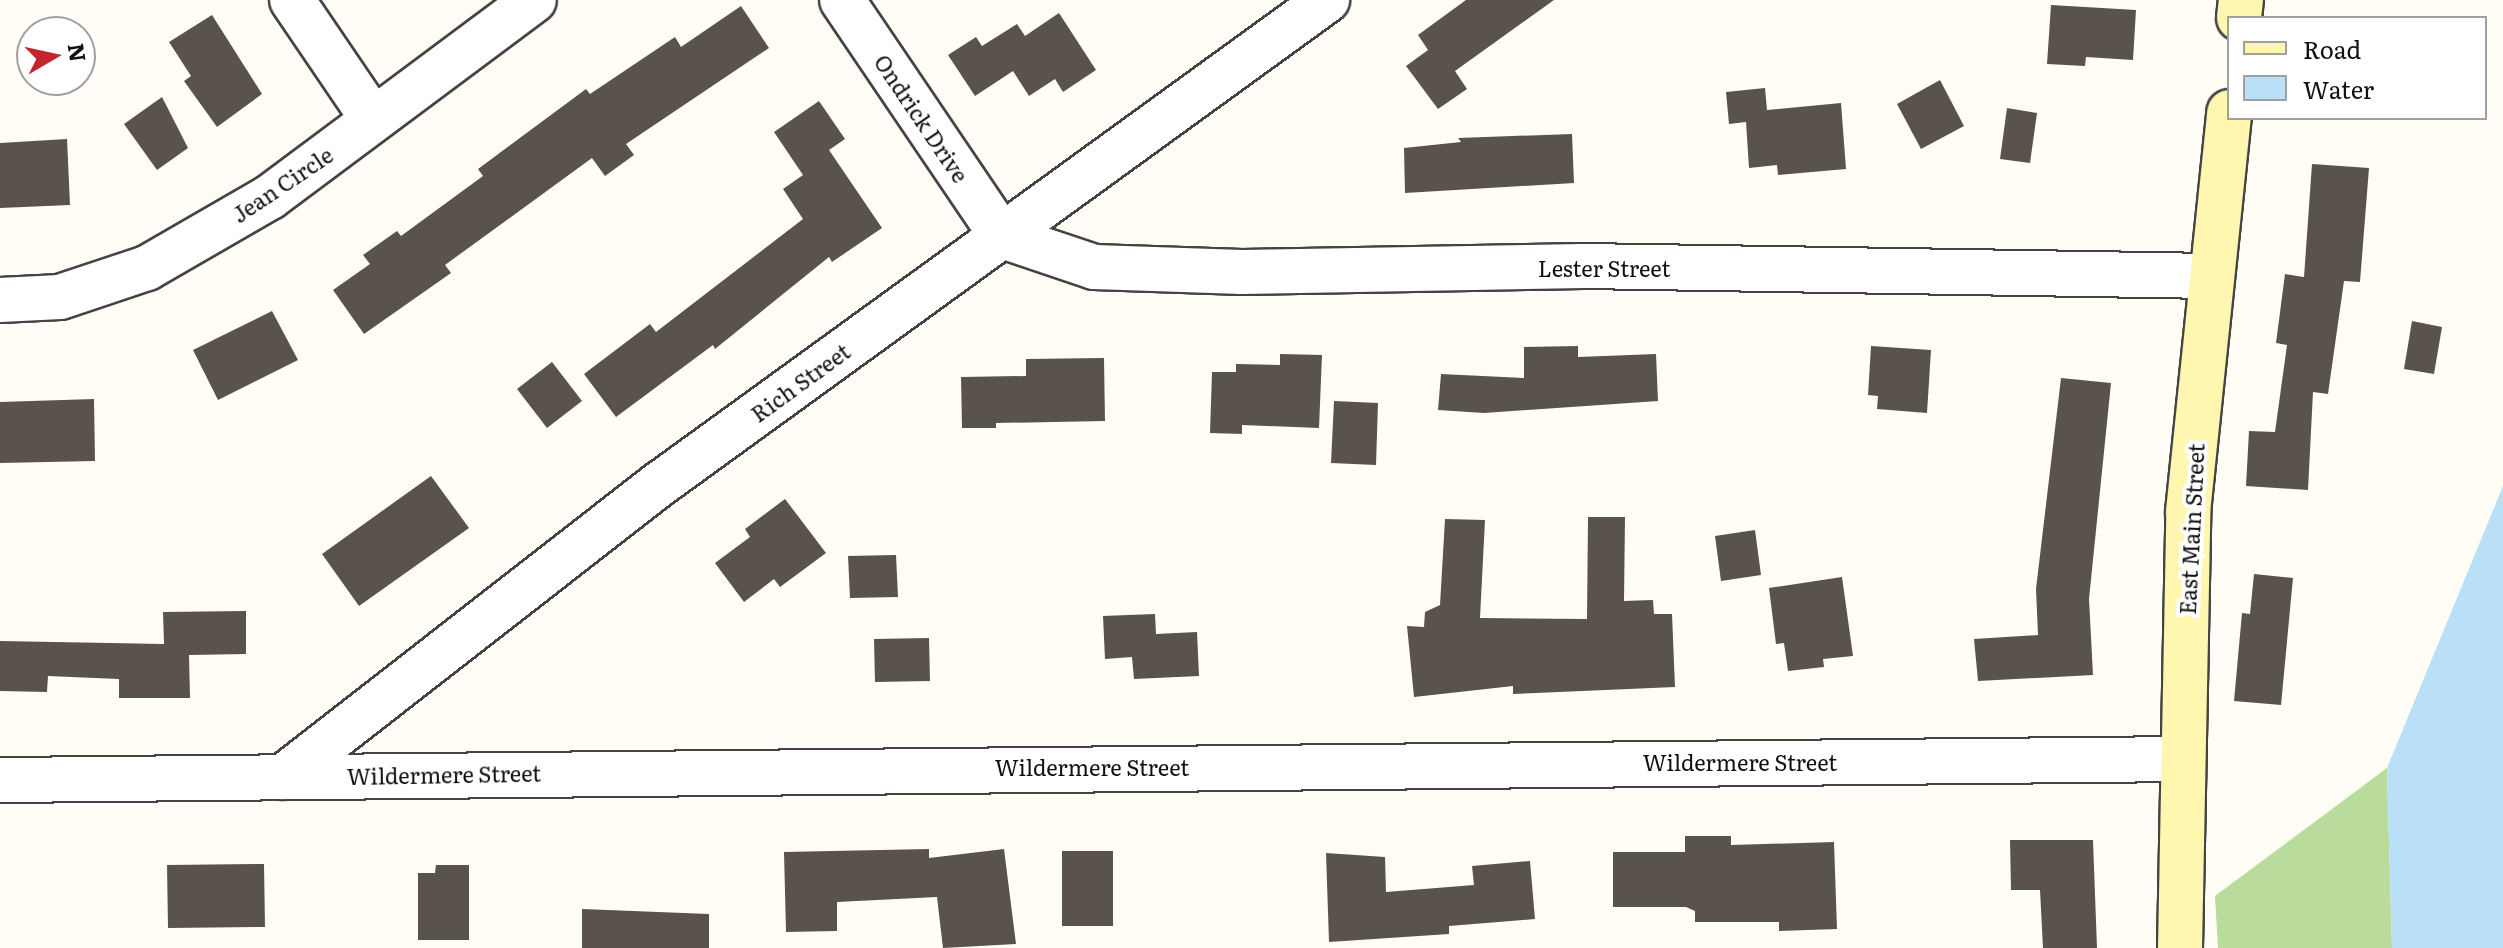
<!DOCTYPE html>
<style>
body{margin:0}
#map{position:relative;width:2503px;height:948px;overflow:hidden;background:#fffdf5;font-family:Literata,serif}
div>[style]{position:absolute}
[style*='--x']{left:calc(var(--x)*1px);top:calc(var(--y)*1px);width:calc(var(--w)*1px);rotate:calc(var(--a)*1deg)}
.forest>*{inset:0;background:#b9dc9c}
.water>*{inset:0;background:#b9e0f7}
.building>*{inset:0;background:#5a524d}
.roads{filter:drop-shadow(2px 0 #444) drop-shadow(-2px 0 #444) drop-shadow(0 2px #444) drop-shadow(0 -2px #444)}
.minor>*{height:44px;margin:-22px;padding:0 22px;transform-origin:22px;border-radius:22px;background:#fff}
.secondary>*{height:44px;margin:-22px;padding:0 22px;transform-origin:22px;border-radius:22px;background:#fff6b0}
span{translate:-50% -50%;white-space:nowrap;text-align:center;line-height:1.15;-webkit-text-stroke:8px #fff;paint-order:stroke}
.street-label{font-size:22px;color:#111}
.legend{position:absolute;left:2227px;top:16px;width:260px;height:104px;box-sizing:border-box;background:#fff;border:2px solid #a0a0a0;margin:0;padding:10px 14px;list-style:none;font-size:24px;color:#111}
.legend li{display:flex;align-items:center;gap:16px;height:40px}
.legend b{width:40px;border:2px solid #a0a0a0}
.north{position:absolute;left:16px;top:16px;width:80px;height:80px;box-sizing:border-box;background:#fff;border:2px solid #a0a0a0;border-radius:50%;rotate:81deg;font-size:22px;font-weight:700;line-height:32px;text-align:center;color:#111}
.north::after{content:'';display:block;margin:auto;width:28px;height:36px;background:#c4262e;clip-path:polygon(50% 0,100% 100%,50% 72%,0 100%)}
</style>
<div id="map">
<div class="forest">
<i style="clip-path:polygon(2387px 768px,2392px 948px,2218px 948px,2215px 896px)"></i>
</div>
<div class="water">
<i style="clip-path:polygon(2503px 486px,2503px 948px,2392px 948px,2387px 768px)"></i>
</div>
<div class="building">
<i style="clip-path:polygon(1466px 0,1554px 0,1455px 71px,1467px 89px,1438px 109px,1406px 66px,1428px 50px,1418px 35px)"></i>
<i style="clip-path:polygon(2051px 5px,2136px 10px,2133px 60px,2086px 57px,2085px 66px,2047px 64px)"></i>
<i style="clip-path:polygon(741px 6px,769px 48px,626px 144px,634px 155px,605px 176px,592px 158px,445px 265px,451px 273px,364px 334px,333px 290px,370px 264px,363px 255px,397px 231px,401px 236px,483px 176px,478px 169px,586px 89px,590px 94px,675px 37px,681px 47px)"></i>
<i style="clip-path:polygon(1059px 13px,1096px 70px,1063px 92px,1055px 79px,1029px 96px,1013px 71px,975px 96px,948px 55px,976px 37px,982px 46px,1017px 24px,1025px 36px)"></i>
<i style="clip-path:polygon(212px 15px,262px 94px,217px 127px,184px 81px,191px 76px,169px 42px)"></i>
<i style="clip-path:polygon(1940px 80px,1964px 126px,1921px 149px,1897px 104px)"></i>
<i style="clip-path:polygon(1765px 88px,1767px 110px,1841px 103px,1846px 169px,1778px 175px,1777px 165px,1749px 168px,1746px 122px,1729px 124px,1726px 92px)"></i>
<i style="clip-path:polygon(162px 97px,188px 148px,157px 170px,124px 124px)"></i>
<i style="clip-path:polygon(819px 101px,845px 139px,829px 150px,882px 228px,832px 262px,829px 257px,715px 349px,713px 345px,616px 417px,584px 374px,650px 324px,656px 332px,803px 219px,783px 189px,803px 175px,774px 132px)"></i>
<i style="clip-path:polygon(2007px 108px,2037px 113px,2030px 163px,2000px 159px)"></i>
<i style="clip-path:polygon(1572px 134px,1574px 183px,1405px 193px,1404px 148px,1461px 142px,1458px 138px)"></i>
<i style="clip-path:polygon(67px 139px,70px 205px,0 208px,0 143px)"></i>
<i style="clip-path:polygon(2312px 164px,2369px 168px,2360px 282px,2344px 281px,2328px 394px,2313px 392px,2308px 490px,2246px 486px,2249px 431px,2275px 432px,2287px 345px,2276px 343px,2285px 274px,2304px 277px)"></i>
<i style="clip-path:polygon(272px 311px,298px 360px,218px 400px,193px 350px)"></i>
<i style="clip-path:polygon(2412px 321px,2442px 327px,2434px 374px,2404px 369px)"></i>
<i style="clip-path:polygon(1578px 346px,1578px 357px,1656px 354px,1658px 401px,1484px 413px,1438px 410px,1441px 374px,1524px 378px,1524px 347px)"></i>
<i style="clip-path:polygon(1871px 346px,1931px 350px,1927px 413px,1877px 409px,1878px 396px,1868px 395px)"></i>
<i style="clip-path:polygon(1280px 354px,1322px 355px,1319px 428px,1242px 425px,1242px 434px,1210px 433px,1212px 372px,1236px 372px,1236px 364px,1280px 365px)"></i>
<i style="clip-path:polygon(1104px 358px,1105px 421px,996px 423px,996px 428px,962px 428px,961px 377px,1026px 376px,1026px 359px)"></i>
<i style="clip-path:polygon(552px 362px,582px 401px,547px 428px,517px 389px)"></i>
<i style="clip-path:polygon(2061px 378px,2111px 383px,2089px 599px,2093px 675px,1978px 681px,1974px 639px,2038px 635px,2036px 589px)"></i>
<i style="clip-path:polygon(94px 399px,95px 461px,0 463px,0 402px)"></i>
<i style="clip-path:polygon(1334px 401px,1378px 403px,1376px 465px,1331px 463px)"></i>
<i style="clip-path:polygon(431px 476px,469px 528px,359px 606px,322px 554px)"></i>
<i style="clip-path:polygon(785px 499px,826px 553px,780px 587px,774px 579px,744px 602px,715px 563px,750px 537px,745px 529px)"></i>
<i style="clip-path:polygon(1588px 517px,1625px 517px,1624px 601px,1653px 600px,1654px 614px,1672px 614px,1675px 687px,1513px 694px,1513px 686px,1414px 697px,1407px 626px,1424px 627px,1425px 612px,1440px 605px,1445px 519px,1485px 520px,1480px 618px,1587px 619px)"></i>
<i style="clip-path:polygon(1755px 530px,1761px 575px,1721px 581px,1715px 536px)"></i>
<i style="clip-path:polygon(896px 555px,898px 597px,850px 598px,848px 556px)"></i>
<i style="clip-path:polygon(2254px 574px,2293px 578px,2281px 705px,2234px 701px,2242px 613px,2250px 614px)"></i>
<i style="clip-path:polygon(1842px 577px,1853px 656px,1823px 659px,1824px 667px,1788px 671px,1784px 643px,1776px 644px,1769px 588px)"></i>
<i style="clip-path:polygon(246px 611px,246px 654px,189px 655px,190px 698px,119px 698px,119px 679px,48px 676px,47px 692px,0 691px,0 641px,164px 644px,163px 612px)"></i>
<i style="clip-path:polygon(1155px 614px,1156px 634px,1197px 632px,1199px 676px,1134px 679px,1132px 657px,1105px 659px,1103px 616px)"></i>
<i style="clip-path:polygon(929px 638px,930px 681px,875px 682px,874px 639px)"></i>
<i style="clip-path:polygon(1685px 836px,1731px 836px,1731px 845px,1834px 842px,1837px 929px,1779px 931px,1779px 922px,1695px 922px,1695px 911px,1686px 907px,1613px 907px,1613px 852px,1685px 852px)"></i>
<i style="clip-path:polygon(2010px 840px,2093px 840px,2097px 948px,2043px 948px,2040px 890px,2011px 890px)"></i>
<i style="clip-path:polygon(929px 849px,929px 858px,1004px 849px,1016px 944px,943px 948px,937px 897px,837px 902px,837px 931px,786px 932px,784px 852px)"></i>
<i style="clip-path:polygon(1062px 851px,1113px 851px,1113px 926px,1062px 926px)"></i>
<i style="clip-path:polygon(1326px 853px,1385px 857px,1386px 892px,1474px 885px,1472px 866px,1530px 861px,1535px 919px,1449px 926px,1449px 934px,1329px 942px)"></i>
<i style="clip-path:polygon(264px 864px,265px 927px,168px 928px,167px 865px)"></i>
<i style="clip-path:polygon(436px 865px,469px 865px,469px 940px,418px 940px,418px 873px,435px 873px)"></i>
<i style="clip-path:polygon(582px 909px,709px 914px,709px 948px,582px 948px)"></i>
</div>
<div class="roads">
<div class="minor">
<i style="--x:292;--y:0;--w:144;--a:55.8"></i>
<i style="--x:842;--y:0;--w:285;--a:55.9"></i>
<i style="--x:1002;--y:236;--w:97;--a:18.6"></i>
<i style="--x:1094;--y:267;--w:148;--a:1.9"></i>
<i style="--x:1242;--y:272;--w:341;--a:-1"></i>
<i style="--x:1583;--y:266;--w:629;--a:0.91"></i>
<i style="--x:0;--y:300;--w:60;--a:-2.9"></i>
<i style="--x:60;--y:297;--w:92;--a:-18.4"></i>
<i style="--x:147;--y:268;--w:142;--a:-30"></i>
<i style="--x:270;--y:197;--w:329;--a:-36.7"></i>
<i style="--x:283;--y:777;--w:479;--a:-37.9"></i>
<i style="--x:661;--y:483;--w:823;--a:-35.95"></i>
<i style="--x:0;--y:780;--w:2183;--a:-0.55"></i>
</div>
<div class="secondary">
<i style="--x:2239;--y:18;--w:18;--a:-84"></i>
<i style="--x:2180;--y:948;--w:436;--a:-88.9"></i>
<i style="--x:2188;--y:512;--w:402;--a:-84.1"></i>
</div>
</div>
<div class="street-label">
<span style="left:922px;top:118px;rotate:56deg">Ondrick Drive</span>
<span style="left:282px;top:184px;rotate:-34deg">Jean Circle</span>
<span style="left:1604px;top:268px">Lester Street</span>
<span style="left:800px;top:382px;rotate:-36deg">Rich Street</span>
<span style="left:2191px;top:529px;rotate:-87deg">East Main Street</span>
<span style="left:1740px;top:762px">Wildermere Street</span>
<span style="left:1092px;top:767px">Wildermere Street</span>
<span style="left:444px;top:774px;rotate:-1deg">Wildermere Street</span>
</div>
<ul class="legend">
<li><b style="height:10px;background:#fff6b0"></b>Road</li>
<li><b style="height:22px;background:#b9e0f7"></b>Water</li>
</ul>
<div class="north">N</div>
</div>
